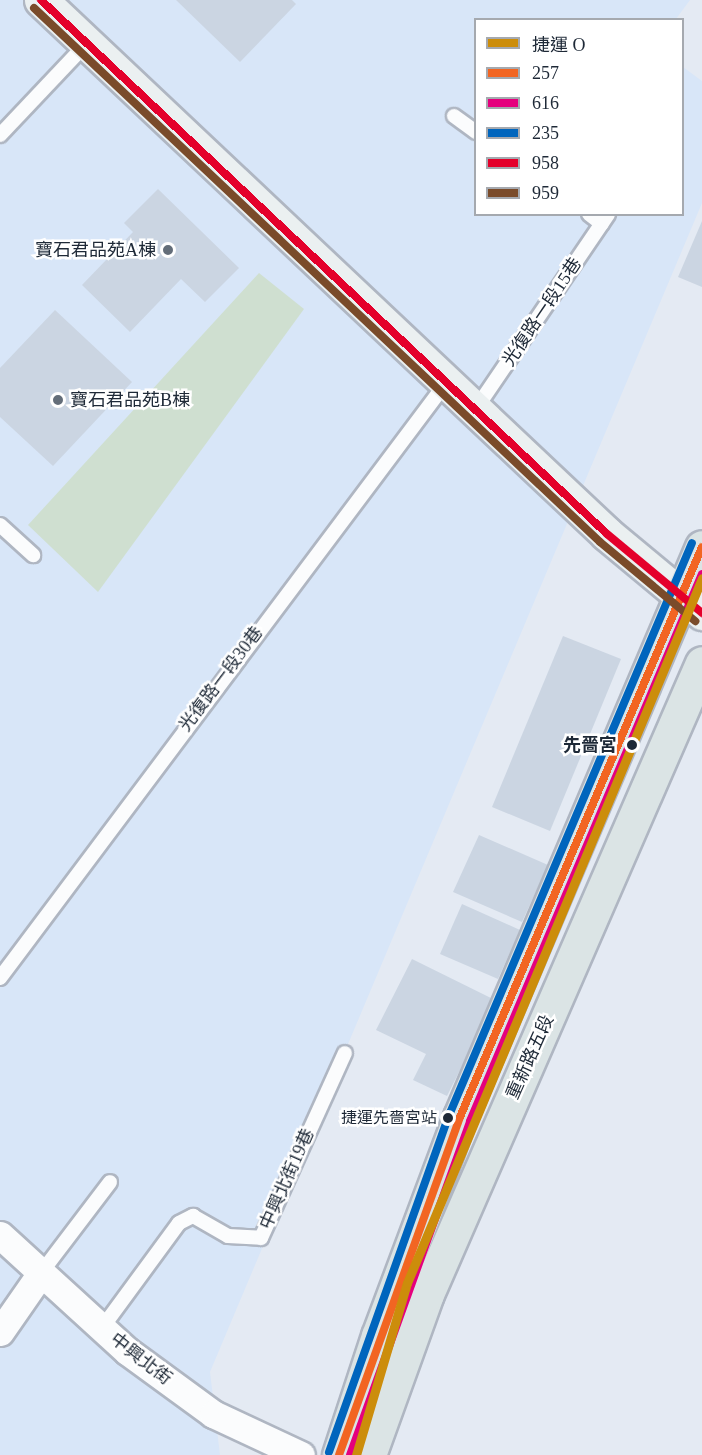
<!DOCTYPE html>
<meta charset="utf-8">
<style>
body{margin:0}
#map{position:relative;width:702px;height:1455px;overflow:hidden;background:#e4eaf3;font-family:"Times New Roman","Noto Sans TC",serif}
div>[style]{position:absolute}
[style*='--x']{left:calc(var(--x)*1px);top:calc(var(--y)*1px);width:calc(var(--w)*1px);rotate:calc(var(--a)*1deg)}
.built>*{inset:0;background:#d8e6f8}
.green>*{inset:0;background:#cfdfd0}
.building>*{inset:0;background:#cbd5e2}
.roads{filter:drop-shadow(2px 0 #afb6c2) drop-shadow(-2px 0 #afb6c2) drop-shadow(0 2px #afb6c2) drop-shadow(0 -2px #afb6c2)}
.lane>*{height:14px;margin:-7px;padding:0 7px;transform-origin:7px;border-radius:7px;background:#fbfcfd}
.street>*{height:27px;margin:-13.5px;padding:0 13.5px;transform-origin:13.5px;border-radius:13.5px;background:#fbfcfd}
.secondary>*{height:33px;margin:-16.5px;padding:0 16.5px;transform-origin:16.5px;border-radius:16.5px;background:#ebf0f1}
.primary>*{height:33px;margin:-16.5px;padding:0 16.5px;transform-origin:16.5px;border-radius:16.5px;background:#dbe4e5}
.bus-1>*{height:8px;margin:-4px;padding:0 4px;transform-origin:4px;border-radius:4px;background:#f26522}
.bus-2>*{height:8px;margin:-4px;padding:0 4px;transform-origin:4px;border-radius:4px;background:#e5007d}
.bus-3>*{height:8px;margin:-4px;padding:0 4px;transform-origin:4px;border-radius:4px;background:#0065bd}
.bus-4>*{height:8px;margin:-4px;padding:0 4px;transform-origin:4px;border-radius:4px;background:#e4002b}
.bus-5>*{height:8px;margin:-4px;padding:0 4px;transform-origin:4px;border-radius:4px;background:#7a4b2a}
.metro-1>*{height:9px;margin:-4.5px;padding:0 4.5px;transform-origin:4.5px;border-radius:4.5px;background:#cc8d0b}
.dots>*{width:16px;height:16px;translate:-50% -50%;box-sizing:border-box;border:3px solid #fff;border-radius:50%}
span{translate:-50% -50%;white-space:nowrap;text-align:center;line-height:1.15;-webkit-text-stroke:5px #fff;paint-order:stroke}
.bus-label{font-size:16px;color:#1e2937}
.right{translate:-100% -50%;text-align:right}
.poi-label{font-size:18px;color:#1e2937}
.left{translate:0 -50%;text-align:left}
.street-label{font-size:18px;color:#1e2937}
.stop-label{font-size:18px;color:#1e2937;font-weight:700}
.legend{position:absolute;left:474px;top:18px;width:210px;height:198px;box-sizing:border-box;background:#fff;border:2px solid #a5a9af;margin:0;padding:8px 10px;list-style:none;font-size:18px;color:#1e2937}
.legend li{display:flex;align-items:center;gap:12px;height:30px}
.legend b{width:30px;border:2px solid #a5a9af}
</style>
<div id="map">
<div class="built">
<i style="clip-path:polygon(0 0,690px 0,676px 19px,476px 20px,476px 214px,682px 214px,683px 67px,702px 81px,702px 203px,210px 1372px,220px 1455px,0 1455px)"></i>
</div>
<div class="green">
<i style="clip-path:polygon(259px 273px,304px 309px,98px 592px,28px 525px)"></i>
</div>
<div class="building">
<i style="clip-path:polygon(176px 0,292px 0,296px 4px,240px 62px)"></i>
<i style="clip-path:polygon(158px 189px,239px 268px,205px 302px,181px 279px,130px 332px,82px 285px,133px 232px,124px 223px)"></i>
<i style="clip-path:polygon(702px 221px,702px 287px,678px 277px)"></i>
<i style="clip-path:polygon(55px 310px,132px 382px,53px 466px,0 417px,0 368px)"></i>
<i style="clip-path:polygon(563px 636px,621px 659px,550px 831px,492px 807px)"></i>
<i style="clip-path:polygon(479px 835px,548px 865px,522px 922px,453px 892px)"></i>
<i style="clip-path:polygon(462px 904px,520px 930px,498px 979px,440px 954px)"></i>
<i style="clip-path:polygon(412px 959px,495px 1000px,447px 1096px,413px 1080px,426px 1054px,376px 1030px)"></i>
</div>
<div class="roads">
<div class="lane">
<i style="--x:454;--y:116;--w:27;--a:36"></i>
<i style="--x:0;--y:135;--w:125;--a:-46.6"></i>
<i style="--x:589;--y:214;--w:16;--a:38"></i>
<i style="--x:475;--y:410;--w:237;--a:-55.8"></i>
<i style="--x:0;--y:525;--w:45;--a:42.3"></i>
<i style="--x:0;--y:978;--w:744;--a:-53.15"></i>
<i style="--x:41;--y:1273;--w:114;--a:-52.8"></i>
<i style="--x:102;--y:1328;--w:130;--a:-53.7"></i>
<i style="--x:179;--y:1223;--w:16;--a:-27"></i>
<i style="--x:193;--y:1216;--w:40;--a:29.7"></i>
<i style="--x:228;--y:1236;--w:33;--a:3"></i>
<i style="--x:261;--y:1238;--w:203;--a:-65.6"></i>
</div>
<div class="street">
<i style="--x:0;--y:1235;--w:172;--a:42.4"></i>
<i style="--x:127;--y:1351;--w:107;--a:36.2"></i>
<i style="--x:213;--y:1414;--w:97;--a:25"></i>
<i style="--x:0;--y:1332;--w:72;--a:-55.2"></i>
</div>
<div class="secondary">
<i style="--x:41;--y:0;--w:778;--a:43.33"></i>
<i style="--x:607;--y:534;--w:124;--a:39.7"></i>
</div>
<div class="primary">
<i style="--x:339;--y:1455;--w:125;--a:-71.9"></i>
<i style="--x:378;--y:1336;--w:234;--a:-69.5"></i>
<i style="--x:460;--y:1117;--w:619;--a:-67"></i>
<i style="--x:369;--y:1455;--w:171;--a:-70.2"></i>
<i style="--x:427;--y:1294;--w:688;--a:-66.45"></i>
</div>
</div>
<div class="bus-1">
<i style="--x:339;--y:1455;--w:359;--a:-70.3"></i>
<i style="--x:460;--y:1117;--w:619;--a:-67"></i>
</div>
<div class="bus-2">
<i style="--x:350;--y:1455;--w:355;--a:-70.2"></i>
<i style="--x:470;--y:1121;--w:594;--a:-67.02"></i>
</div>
<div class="bus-3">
<i style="--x:329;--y:1452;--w:360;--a:-70.4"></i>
<i style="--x:450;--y:1113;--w:619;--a:-67"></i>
</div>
<div class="bus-4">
<i style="--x:41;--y:0;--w:778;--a:43.33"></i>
<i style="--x:607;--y:534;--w:124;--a:39.7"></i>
</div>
<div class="bus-5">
<i style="--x:34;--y:8;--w:778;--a:43.33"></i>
<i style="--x:600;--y:542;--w:124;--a:39.7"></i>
</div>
<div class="metro-1">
<i style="--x:356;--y:1455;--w:179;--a:-73.5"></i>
<i style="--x:407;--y:1283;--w:764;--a:-67.29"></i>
</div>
<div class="dots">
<i style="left:168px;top:250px;background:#636d79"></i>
<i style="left:58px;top:400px;background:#636d79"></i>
<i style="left:632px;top:745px;background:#1e2937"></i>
<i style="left:448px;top:1118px;background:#1e2937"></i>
</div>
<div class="bus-label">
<span class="right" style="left:437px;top:1118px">捷運先嗇宮站</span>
</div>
<div class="poi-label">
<span class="right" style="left:156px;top:250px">寶石君品苑A棟</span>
<span class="left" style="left:70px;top:400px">寶石君品苑B棟</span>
</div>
<div class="street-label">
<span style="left:542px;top:312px;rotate:-56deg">光復路一段15巷</span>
<span style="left:221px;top:679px;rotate:-53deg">光復路一段30巷</span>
<span style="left:530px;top:1057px;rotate:-66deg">重新路五段</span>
<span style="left:287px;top:1179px;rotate:-66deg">中興北街19巷</span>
<span style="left:141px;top:1359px;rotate:38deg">中興北街</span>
</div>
<div class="stop-label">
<span class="right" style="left:617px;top:745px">先嗇宮</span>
</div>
<ul class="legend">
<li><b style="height:8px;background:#cc8d0b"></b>捷運 O</li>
<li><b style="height:8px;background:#f26522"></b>257</li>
<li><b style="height:8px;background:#e5007d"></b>616</li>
<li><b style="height:8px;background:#0065bd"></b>235</li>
<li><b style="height:8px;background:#e4002b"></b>958</li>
<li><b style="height:8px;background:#7a4b2a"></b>959</li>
</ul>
</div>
